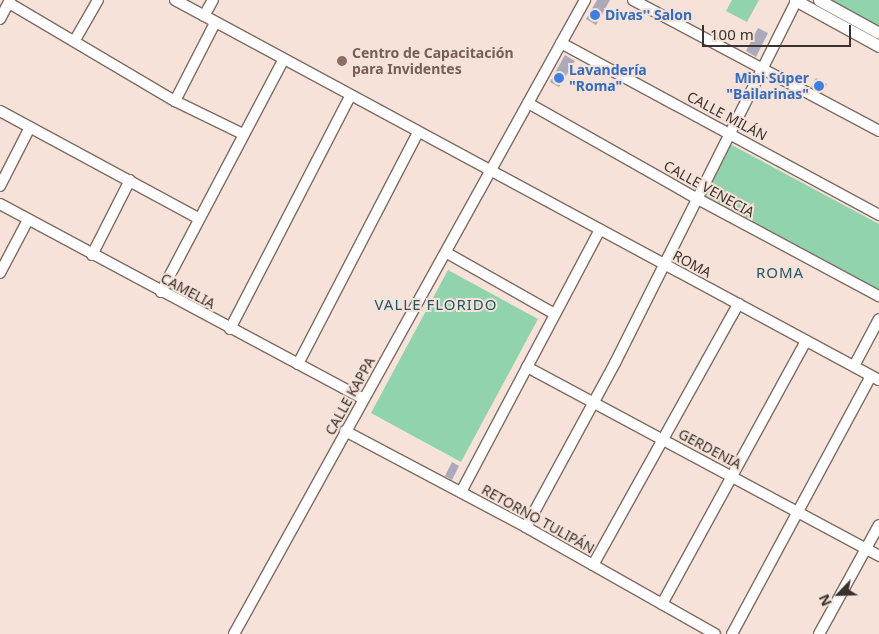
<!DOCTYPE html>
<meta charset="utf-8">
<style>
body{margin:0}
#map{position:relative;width:879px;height:634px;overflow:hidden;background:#f6e2d9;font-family:"Noto Sans",sans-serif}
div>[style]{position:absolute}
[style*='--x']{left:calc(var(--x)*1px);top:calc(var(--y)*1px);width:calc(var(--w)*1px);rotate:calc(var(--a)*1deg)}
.green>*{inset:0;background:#90d3ad}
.building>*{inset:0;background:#aab}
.roads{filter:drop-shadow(1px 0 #7d6c64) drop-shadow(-1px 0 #7d6c64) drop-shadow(0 1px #7d6c64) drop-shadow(0 -1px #7d6c64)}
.minor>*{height:10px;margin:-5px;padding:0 5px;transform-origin:5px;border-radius:5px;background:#fff}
.tertiary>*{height:11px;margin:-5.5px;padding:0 5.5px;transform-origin:5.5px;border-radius:5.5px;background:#fff}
.dots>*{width:14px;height:14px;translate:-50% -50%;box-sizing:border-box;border:2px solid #f6e2d9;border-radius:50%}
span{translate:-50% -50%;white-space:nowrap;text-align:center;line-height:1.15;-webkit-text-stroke:4px #f6e2d9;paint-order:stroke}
.shop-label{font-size:14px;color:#366cbe;font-weight:700}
.left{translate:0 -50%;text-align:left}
.right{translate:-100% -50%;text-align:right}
.education-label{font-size:14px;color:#785e54;font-weight:700}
.street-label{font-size:14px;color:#3a322f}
.neighbourhood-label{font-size:15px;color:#235766;letter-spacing:1px}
.north{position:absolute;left:814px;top:569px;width:50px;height:50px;-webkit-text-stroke:4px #f6e2d9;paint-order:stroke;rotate:246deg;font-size:14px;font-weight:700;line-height:20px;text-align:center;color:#3a322f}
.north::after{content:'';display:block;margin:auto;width:18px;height:22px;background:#3a322f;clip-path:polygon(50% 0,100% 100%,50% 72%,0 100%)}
.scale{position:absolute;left:702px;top:25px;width:149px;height:22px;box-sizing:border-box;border:2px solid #3a322f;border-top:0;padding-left:6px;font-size:15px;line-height:18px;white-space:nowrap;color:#3a322f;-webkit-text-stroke:4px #f6e2d9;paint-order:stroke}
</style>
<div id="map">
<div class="green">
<i style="clip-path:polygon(732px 0,759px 0,747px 22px,726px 11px)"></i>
<i style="clip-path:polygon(828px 0,879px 0,879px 28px)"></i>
<i style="clip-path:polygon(728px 143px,879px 224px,879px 294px,700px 197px)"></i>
<i style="clip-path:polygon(448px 270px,538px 319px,461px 462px,371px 413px)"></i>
</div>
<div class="building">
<i style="clip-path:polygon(597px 0,610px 0,596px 25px,586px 19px)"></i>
<i style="clip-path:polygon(758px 28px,768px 33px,756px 57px,746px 51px)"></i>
<i style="clip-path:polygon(565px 55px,575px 61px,559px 87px,550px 82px)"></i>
<i style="clip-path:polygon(816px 78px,827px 84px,822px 93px,811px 87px)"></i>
<i style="clip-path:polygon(452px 462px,459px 466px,452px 480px,445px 476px)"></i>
</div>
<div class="roads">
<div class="minor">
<i style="--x:175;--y:0;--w:800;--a:28.36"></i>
<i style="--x:633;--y:0;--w:279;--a:28"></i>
<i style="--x:9;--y:3;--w:193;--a:30.6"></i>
<i style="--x:175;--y:101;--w:76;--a:25.9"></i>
<i style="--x:204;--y:16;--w:18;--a:-61"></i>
<i style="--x:0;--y:19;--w:21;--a:-62"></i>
<i style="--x:75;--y:40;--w:46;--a:-60.1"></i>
<i style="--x:561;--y:43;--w:362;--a:28.4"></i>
<i style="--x:175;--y:101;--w:88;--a:-62.9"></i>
<i style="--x:528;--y:103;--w:193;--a:29.5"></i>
<i style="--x:696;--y:198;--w:208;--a:28.2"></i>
<i style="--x:0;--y:111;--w:225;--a:28.4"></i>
<i style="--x:0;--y:186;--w:66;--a:-63"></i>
<i style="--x:0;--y:204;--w:412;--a:28.2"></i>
<i style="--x:447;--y:253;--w:124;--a:29.5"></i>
<i style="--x:92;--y:255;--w:84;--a:-63.1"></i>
<i style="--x:0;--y:273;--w:60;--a:-62.2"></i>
<i style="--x:161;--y:292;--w:261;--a:-62.2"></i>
<i style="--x:230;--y:329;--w:261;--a:-62.7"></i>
<i style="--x:298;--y:364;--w:259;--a:-62.6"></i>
<i style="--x:854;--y:366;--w:53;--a:-62"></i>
<i style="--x:527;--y:367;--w:400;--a:28.2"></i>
<i style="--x:345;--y:431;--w:205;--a:27.9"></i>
<i style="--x:526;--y:527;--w:217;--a:29.5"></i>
<i style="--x:461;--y:492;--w:297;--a:-62.1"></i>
<i style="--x:526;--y:527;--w:187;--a:-61.5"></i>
<i style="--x:615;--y:363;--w:406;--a:-63.4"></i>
<i style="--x:593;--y:565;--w:299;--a:-60.9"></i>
<i style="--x:662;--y:604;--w:300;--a:-61.3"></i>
<i style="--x:234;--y:634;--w:725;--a:-61.03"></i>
<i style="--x:732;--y:634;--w:293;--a:-61.7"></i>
<i style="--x:819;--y:634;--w:124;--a:-61.2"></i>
</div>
<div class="tertiary">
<i style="--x:795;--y:0;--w:96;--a:28.7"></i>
<i style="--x:819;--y:0;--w:68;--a:28.8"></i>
</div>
</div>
<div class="dots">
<i style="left:595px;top:15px;background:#3f7fe0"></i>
<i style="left:342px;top:61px;background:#8d6e63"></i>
<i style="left:559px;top:78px;background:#3f7fe0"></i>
<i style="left:819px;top:86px;background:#3f7fe0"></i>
</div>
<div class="shop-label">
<span class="left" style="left:605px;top:15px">Divas'' Salon</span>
<span class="left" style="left:569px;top:78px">Lavandería<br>"Roma"</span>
<span class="right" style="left:809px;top:86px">Mini Súper<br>"Bailarinas"</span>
</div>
<div class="education-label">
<span class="left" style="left:352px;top:61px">Centro de Capacitación<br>para Invidentes</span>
</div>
<div class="street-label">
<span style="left:727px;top:116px;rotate:28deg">CALLE MILÁN</span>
<span style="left:709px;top:189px;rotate:29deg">CALLE VENECIA</span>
<span style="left:692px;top:264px;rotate:28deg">ROMA</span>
<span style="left:188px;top:291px;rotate:28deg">CAMELIA</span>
<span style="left:350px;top:396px;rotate:-61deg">CALLE KAPPA</span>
<span style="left:710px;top:449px;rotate:28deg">GERDENIA</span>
<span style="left:538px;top:519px;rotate:29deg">RETORNO TULIPÁN</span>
</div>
<div class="neighbourhood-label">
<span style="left:780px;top:273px">ROMA</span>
<span style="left:436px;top:305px">VALLE FLORIDO</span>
</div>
<div class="north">N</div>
<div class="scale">100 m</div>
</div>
